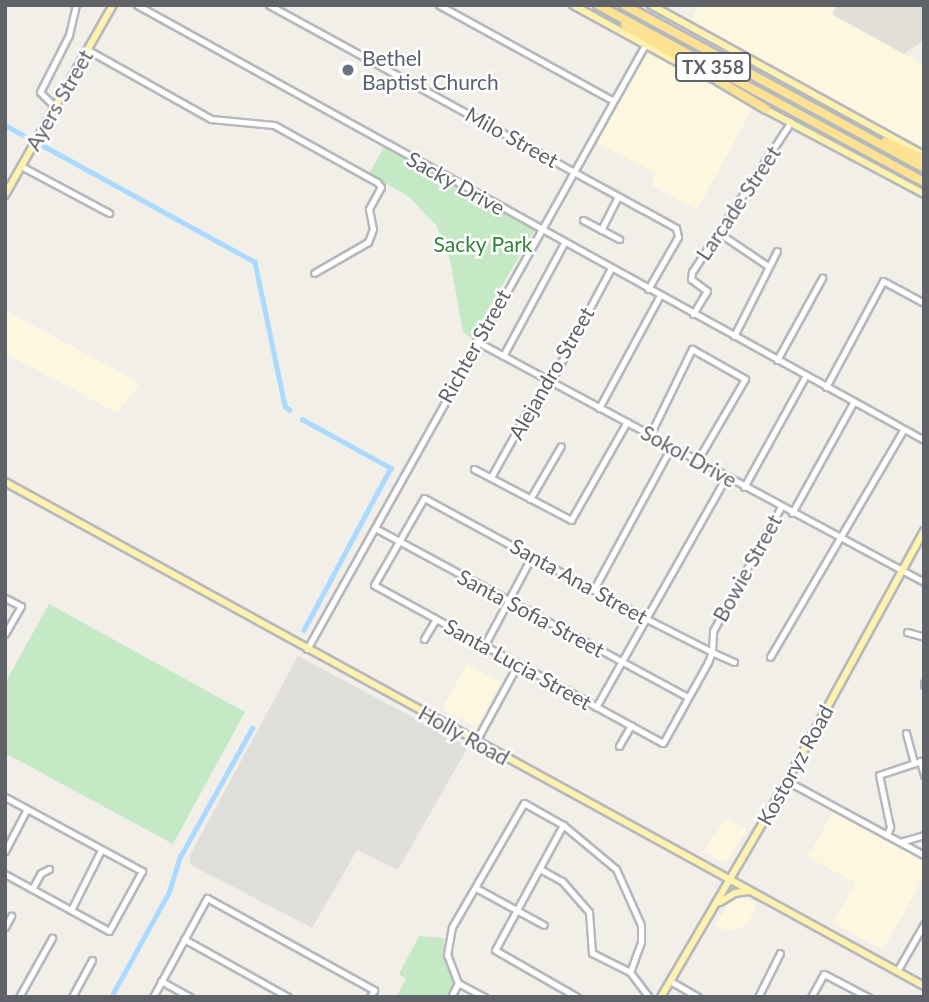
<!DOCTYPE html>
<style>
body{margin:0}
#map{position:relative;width:929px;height:1002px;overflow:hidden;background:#f1efe8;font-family:Lato,sans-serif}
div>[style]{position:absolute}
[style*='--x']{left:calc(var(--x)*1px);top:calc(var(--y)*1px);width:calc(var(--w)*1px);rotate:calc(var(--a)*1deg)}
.commercial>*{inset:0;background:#fef7e0}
.industrial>*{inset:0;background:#e0deda}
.education>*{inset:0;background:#e1ded6}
.green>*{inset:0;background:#c5e8c5}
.canal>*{height:4.5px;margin:-2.25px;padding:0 2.25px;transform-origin:2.25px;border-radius:2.25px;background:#aadaff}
.roads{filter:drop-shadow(2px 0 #b5b8bc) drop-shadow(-2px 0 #b5b8bc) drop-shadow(0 2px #b5b8bc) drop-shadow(0 -2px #b5b8bc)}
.minor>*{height:5px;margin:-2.5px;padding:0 2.5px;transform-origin:2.5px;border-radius:2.5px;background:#fff}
.major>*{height:6px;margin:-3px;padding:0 3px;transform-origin:3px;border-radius:3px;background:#fff2af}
.highway>*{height:8px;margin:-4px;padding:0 4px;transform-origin:4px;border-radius:4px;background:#fde293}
.dots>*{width:19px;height:19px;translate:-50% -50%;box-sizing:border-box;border:4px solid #fff;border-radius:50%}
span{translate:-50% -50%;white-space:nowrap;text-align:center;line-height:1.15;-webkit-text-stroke:5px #fff;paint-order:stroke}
.shield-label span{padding:2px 5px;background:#fff;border:2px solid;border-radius:5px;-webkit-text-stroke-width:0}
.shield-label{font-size:19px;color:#5f6368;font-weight:700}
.worship-label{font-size:21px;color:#5b616d}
.left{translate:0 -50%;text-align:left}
.street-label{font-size:21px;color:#5f6368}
.park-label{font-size:21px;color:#348238}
.frame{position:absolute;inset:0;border:7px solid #5f6368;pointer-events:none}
</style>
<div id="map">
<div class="commercial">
<i style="clip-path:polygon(698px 5px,837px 5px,832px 15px,924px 65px,924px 148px,691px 21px)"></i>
<i style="clip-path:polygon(645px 50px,753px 107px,697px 210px,651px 185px,656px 173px,594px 141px)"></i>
<i style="clip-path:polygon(5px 310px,133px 379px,139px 385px,117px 413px,5px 353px)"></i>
<i style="clip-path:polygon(467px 664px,501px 682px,477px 727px,442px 709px)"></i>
<i style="clip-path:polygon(834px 810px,924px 859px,924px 876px,883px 950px,833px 923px,856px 883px,808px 857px)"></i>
<i style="clip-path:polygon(726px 819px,747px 828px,729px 859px,723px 862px,703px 852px)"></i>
<i style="clip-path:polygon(733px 897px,756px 902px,755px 909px,747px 925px,730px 931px,715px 926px)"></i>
</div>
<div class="industrial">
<i style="clip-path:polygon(298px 656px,468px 747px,398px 870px,357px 850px,312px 928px,191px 865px,190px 855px)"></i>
</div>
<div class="education">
<i style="clip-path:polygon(837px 5px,924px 5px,924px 40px,904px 54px,832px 14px)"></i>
</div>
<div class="green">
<i style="clip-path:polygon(384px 147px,535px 230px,471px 338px,463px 332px,450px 260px,436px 225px,408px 196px,369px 174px)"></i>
<i style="clip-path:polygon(49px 604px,245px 712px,173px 844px,5px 753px,5px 683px)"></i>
<i style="clip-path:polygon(419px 936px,444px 938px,444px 958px,454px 982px,446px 997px,396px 997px,406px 979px,399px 974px)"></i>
</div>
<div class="canal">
<i style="--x:5;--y:125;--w:23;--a:29"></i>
<i style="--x:44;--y:146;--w:241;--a:28.8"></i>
<i style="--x:255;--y:262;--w:147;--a:78.2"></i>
<i style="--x:285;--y:406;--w:6;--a:39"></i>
<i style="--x:302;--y:419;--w:102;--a:28.8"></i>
<i style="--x:391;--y:468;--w:184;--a:118.2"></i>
<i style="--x:111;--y:997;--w:120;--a:-61.1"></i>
<i style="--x:169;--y:892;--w:37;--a:-73"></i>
<i style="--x:180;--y:857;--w:148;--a:-60.8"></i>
</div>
<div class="roads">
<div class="minor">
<i style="--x:137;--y:5;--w:899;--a:28.93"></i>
<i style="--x:269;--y:5;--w:464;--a:28.7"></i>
<i style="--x:676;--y:228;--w:9;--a:77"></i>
<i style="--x:678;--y:237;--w:60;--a:120"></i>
<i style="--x:439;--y:5;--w:197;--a:28.8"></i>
<i style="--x:88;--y:50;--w:141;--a:29.3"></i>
<i style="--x:211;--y:119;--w:63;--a:5.4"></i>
<i style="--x:274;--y:125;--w:118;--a:29"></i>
<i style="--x:377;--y:182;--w:6;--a:51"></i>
<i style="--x:381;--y:187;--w:25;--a:119"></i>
<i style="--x:369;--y:209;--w:20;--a:79"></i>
<i style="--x:373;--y:229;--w:14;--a:111"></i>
<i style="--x:368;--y:242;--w:62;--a:150.1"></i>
<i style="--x:55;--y:107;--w:21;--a:-135"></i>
<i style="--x:40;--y:92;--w:64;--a:-63"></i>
<i style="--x:69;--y:35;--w:31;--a:-77"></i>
<i style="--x:21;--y:166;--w:100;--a:28.1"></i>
<i style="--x:583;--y:220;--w:41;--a:27.8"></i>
<i style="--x:601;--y:230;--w:38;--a:-63"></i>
<i style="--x:719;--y:233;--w:59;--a:34"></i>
<i style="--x:693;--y:314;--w:27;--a:-59"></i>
<i style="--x:707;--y:291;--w:20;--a:-143"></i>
<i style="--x:691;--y:279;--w:7;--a:-82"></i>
<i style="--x:692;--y:272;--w:180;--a:-56.6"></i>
<i style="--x:734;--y:336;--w:95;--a:-63.2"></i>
<i style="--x:476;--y:341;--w:509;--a:28.28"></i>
<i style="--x:503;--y:356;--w:128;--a:-61.6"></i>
<i style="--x:777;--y:360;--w:94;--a:-61.2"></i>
<i style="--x:826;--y:387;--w:120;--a:-61.7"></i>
<i style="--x:883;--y:281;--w:47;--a:28.2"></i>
<i style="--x:599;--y:408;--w:128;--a:-61.6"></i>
<i style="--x:650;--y:435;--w:96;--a:-64"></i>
<i style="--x:692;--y:349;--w:61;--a:29.5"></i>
<i style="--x:745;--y:379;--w:95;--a:120.3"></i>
<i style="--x:474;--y:469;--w:110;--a:27.7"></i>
<i style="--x:571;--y:520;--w:113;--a:-60.3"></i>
<i style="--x:491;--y:477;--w:78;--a:-60.8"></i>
<i style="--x:529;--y:409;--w:36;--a:-52"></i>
<i style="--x:551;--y:381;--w:128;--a:-62"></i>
<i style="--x:744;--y:487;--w:128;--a:-61"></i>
<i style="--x:530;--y:499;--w:61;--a:-59.7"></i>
<i style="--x:792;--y:513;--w:126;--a:-61"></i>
<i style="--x:375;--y:528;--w:355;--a:28.4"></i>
<i style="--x:594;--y:589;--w:162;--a:-61.5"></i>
<i style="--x:5;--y:598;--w:18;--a:27"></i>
<i style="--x:21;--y:606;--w:32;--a:120"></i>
<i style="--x:907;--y:632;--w:18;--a:16"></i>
<i style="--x:424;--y:639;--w:23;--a:-59"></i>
<i style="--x:484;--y:646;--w:102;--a:-61.9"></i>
<i style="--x:307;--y:649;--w:692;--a:-60.77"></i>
<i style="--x:770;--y:657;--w:263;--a:-59.6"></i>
<i style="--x:734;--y:662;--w:24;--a:-156"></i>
<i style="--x:712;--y:652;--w:75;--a:-153.1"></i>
<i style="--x:645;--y:618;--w:251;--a:-151.5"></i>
<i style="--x:424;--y:498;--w:100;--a:119.9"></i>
<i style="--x:374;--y:585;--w:329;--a:28.7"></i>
<i style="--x:663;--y:743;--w:93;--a:-60.9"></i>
<i style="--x:708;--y:662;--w:11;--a:-68"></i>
<i style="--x:712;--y:652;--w:21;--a:-87"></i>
<i style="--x:713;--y:631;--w:141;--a:-61.3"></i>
<i style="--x:924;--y:683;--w:2;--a:90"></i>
<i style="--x:596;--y:707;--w:264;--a:-60.5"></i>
<i style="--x:906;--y:733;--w:30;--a:75"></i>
<i style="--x:476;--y:741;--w:88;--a:-61.4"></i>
<i style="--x:619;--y:746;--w:24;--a:-60"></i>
<i style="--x:920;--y:761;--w:15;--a:74"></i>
<i style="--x:787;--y:781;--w:156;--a:28.4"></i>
<i style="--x:5;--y:797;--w:156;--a:28.4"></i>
<i style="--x:142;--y:871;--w:68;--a:118.8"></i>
<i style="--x:109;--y:931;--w:119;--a:-151.3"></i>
<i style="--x:563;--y:825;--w:142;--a:118.5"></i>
<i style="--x:495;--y:950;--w:95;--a:29.8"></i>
<i style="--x:887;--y:835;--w:9;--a:-69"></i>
<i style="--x:890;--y:827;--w:53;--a:-101.9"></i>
<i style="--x:879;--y:775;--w:47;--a:-18.4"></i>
<i style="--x:900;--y:842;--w:25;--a:-16"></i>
<i style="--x:5;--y:851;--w:47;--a:-62.4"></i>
<i style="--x:540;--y:869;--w:25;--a:29"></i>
<i style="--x:562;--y:881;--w:41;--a:48.9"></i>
<i style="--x:589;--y:912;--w:41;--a:85.8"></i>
<i style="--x:592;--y:953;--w:42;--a:26.6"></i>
<i style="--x:630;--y:972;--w:31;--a:53"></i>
<i style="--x:476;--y:888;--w:77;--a:28.6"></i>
<i style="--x:32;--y:889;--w:18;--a:-61"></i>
<i style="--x:41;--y:873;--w:9;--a:-27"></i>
<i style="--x:71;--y:910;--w:67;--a:-63.4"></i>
<i style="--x:5;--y:927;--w:13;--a:-61"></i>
<i style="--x:184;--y:939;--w:119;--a:29.1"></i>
<i style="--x:897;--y:971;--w:54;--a:-60.1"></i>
<i style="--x:161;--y:981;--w:33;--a:29"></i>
<i style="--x:672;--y:982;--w:30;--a:30"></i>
<i style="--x:458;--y:983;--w:30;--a:-111"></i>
<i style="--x:447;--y:955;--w:28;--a:-80"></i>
<i style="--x:452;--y:927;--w:143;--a:-59.9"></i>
<i style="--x:524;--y:803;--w:45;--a:29.4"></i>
<i style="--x:563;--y:825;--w:69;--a:39.7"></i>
<i style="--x:616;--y:869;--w:61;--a:65.9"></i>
<i style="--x:641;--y:925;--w:17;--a:90"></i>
<i style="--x:641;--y:942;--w:32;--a:110"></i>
<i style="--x:458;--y:983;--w:30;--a:28"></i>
<i style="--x:19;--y:997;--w:68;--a:-60.8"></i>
<i style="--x:72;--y:997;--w:42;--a:-61.6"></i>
<i style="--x:153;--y:997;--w:113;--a:-61.4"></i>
<i style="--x:207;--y:898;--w:191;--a:28.9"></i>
<i style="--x:374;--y:990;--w:8;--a:120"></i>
<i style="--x:451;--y:997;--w:16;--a:-63"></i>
<i style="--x:758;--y:997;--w:49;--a:-63.4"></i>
<i style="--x:811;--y:997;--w:26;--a:-61"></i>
<i style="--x:824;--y:974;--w:50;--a:27.6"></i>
</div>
<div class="major">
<i style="--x:573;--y:5;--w:146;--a:28.7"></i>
<i style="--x:651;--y:5;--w:311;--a:28.8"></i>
<i style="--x:763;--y:108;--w:183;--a:28.1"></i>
<i style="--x:5;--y:195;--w:219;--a:-60.4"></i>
<i style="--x:5;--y:482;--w:1048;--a:28.74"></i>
<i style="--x:720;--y:902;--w:17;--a:-31"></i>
<i style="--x:735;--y:893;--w:13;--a:-9"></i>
<i style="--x:661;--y:997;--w:250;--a:-59.7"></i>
<i style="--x:787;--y:781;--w:285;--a:-61.3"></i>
</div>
<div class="highway">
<i style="--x:598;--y:5;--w:371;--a:28.5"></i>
<i style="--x:624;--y:5;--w:341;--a:28.5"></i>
<i style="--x:625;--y:25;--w:164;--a:30.8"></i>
<i style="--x:885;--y:142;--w:43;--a:23.6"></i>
</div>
</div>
<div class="dots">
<i style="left:348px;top:70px;background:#6b7280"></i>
</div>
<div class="shield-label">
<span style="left:713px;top:67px">TX 358</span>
</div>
<div class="worship-label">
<span class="left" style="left:362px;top:70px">Bethel<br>Baptist Church</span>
</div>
<div class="street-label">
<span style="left:59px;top:100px;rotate:-60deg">Ayers Street</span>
<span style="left:512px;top:137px;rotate:29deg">Milo Street</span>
<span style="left:456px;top:183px;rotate:29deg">Sacky Drive</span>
<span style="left:738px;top:203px;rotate:-56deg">Larcade Street</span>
<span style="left:474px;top:346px;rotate:-61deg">Richter Street</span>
<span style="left:551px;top:373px;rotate:-60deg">Alejandro Street</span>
<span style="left:689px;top:456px;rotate:29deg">Sokol Drive</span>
<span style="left:747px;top:568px;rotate:-61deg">Bowie Street</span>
<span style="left:579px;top:581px;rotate:29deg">Santa Ana Street</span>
<span style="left:531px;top:613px;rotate:28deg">Santa Sofia Street</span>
<span style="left:518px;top:664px;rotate:29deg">Santa Lucia Street</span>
<span style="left:464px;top:735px;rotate:29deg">Holly Road</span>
<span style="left:795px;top:765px;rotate:-61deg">Kostoryz Road</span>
</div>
<div class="park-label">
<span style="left:483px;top:244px">Sacky Park</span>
</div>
<div class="frame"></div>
</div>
